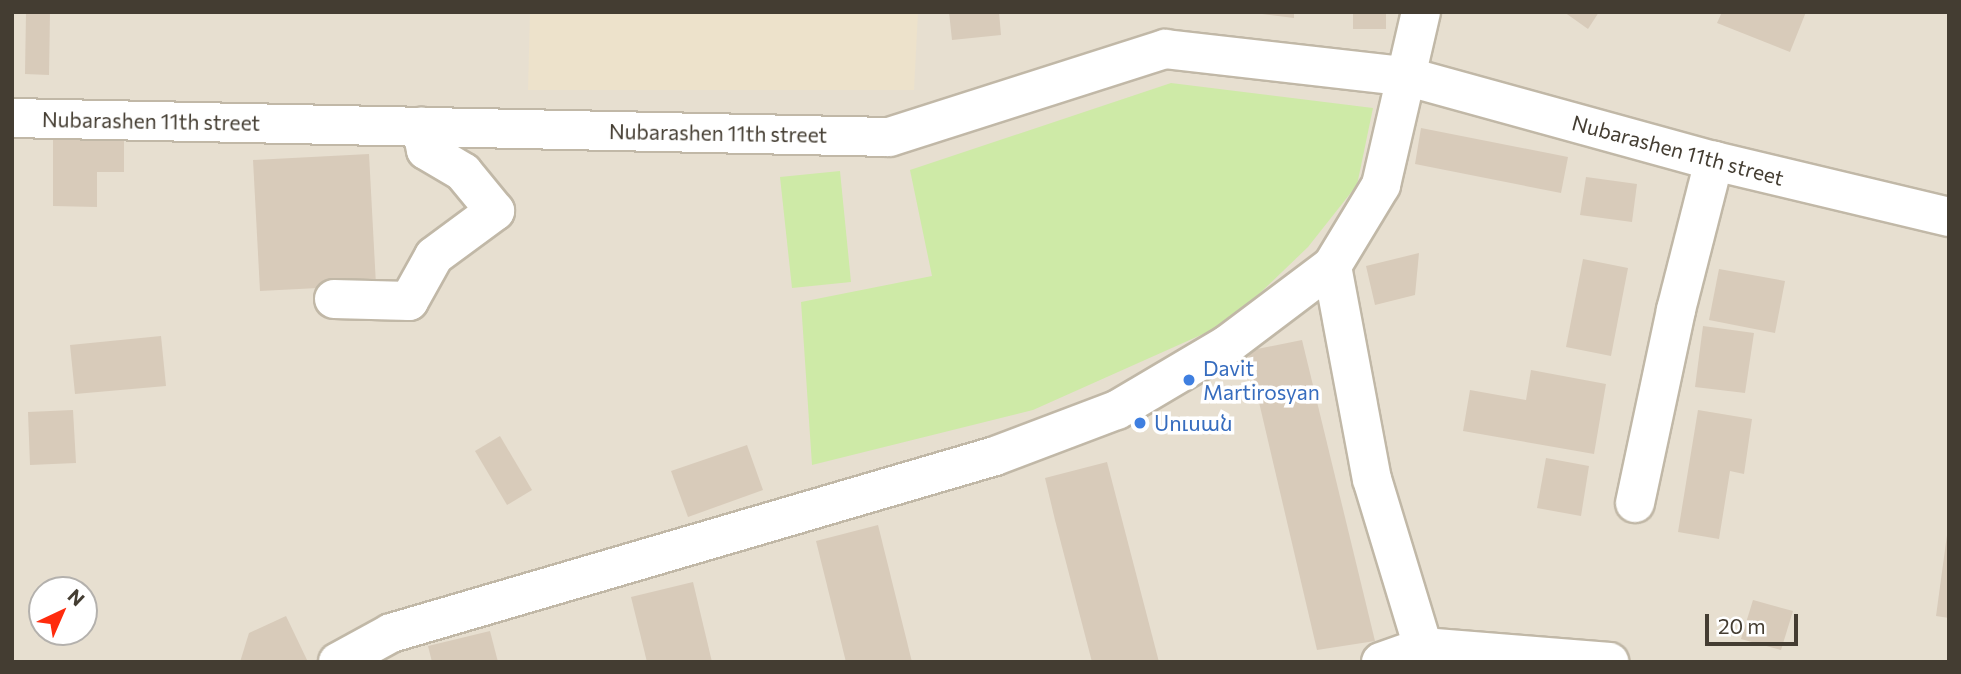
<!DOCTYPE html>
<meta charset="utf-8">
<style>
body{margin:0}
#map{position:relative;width:1961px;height:674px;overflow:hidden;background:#f3ede2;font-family:Commissioner,"Noto Sans Armenian",sans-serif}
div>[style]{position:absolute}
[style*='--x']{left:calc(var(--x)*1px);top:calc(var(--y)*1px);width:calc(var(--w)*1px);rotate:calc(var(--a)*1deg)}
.residential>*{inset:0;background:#e7dfd0}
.education>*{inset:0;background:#ede2cb}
.green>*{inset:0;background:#ceeaa7}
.building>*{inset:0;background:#d8cbba}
.roads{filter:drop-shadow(2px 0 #c1b8a7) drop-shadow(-2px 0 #c1b8a7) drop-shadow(0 2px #c1b8a7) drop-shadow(0 -2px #c1b8a7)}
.minor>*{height:38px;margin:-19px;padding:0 19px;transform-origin:19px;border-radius:19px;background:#fff}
.dots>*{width:19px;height:19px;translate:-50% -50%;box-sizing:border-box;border:4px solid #fff;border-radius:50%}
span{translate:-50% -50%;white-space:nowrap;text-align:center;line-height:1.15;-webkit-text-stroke:7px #fff;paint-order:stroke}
.street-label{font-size:21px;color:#443d32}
.shop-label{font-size:21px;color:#366cbe}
.left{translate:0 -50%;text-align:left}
.frame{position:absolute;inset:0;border:14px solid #443d32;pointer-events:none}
.north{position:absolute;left:28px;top:576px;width:70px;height:70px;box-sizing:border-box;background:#fff;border:2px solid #b4b1ad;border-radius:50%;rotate:44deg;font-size:19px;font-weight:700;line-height:28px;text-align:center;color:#443d32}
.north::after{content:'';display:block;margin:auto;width:24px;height:32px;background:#ff2b0d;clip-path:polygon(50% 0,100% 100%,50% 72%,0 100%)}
.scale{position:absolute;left:1705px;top:614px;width:93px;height:32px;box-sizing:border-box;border:4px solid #443d32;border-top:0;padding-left:9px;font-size:21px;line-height:24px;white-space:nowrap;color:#443d32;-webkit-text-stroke:5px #fff;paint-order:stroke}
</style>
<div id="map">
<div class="residential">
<i style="clip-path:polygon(evenodd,12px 12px,1949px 12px,1949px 662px,12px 662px,12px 12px,42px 590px,84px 590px,84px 632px,42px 632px,42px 590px)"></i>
</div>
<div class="education">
<i style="clip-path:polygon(530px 12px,918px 12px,914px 90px,528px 90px)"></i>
</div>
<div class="green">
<i style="clip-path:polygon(1171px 83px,1373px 108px,1357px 185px,1308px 247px,1230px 322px,1033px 410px,812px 465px,801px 302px,932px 276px,910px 170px)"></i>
<i style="clip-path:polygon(840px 171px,851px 282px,792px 288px,780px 177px)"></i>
</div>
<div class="building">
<i style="clip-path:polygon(26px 12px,50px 12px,49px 75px,25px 74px)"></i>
<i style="clip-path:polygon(949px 12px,999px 12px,1001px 35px,952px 40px)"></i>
<i style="clip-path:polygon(1247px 12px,1294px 12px,1294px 18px)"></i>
<i style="clip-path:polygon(1353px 12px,1386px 12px,1386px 29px,1353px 29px)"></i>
<i style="clip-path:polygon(1564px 12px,1599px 12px,1588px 29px)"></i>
<i style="clip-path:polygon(1722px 12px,1806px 12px,1790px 52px,1717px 23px)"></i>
<i style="clip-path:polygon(1421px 128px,1568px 157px,1561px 193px,1415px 164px)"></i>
<i style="clip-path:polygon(53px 131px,124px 132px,124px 172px,97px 172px,97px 207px,53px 206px)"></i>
<i style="clip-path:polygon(369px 154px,376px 285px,260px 291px,253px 160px)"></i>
<i style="clip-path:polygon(1586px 177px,1637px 184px,1632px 222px,1580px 215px)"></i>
<i style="clip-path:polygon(1419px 253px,1415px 295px,1375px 305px,1366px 266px)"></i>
<i style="clip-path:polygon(1583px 259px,1628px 268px,1611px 356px,1566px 347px)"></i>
<i style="clip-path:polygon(1719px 269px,1785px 281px,1775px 333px,1709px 320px)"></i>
<i style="clip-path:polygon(1703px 326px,1754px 333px,1745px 393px,1695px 387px)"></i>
<i style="clip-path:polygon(161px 336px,166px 386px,75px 394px,70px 345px)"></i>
<i style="clip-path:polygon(1302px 340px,1375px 641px,1317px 650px,1247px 351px)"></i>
<i style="clip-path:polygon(1531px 370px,1606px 384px,1594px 454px,1463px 431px,1470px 390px,1526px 400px)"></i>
<i style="clip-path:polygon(73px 410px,76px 463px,30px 465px,28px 412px)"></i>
<i style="clip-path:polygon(1698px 410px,1752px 419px,1744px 474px,1730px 471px,1719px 539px,1678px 532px)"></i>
<i style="clip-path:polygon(500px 436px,532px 490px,507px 505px,475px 451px)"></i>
<i style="clip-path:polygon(747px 445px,763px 490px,688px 517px,671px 471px)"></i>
<i style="clip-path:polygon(1546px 458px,1589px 466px,1581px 516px,1537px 508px)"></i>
<i style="clip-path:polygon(1107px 462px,1159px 662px,1092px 662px,1055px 520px,1045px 478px)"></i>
<i style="clip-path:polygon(878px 525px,912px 662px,846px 662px,816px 541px)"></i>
<i style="clip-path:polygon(1947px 535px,1949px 535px,1949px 618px,1936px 616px)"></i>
<i style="clip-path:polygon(693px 582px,712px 662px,647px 662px,631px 597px)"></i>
<i style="clip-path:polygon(1753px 600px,1793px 611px,1781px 650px,1741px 639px)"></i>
<i style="clip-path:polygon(286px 616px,308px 662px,240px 662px,249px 633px)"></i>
<i style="clip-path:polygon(490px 631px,498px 662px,432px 662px,428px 646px)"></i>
</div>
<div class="roads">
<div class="minor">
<i style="--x:12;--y:118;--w:877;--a:1.24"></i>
<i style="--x:889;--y:137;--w:290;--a:-17.7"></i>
<i style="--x:1165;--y:49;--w:246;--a:6.5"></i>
<i style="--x:1409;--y:77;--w:316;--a:15.4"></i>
<i style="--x:1714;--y:161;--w:242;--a:13.4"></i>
<i style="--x:1332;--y:266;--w:217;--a:79.4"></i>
<i style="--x:1372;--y:479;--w:176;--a:73.1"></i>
<i style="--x:334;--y:299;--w:75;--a:1.5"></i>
<i style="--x:409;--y:301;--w:51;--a:-60.9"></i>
<i style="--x:434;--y:256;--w:76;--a:-36.4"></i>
<i style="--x:495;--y:211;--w:50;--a:-129.4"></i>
<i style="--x:463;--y:172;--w:43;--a:-149.3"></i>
<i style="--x:426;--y:150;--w:24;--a:-102"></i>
<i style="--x:1635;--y:503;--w:197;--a:-78"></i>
<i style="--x:1676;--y:310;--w:154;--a:-75.7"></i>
<i style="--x:338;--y:662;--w:60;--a:-28.7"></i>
<i style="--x:391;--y:633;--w:629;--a:-16.33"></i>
<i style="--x:995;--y:456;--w:130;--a:-20.7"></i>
<i style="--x:1117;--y:410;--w:128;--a:-30.6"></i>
<i style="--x:1227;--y:345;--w:131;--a:-37"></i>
<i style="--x:1332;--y:266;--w:95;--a:-58.8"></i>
<i style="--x:1381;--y:185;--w:178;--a:-77"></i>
<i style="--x:1381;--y:662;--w:45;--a:-19.7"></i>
<i style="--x:1423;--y:647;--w:187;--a:4.6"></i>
</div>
</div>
<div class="dots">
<i style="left:1189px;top:380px;background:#3f7fe0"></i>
<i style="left:1140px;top:423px;background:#3f7fe0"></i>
</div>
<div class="street-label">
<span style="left:151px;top:121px;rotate:1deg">Nubarashen 11th street</span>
<span style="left:718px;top:133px;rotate:1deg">Nubarashen 11th street</span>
<span style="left:1678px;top:150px;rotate:15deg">Nubarashen 11th street</span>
</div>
<div class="shop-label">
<span class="left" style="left:1203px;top:380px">Davit<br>Martirosyan</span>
<span class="left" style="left:1154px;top:423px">Սուսան</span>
</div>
<div class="frame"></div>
<div class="north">N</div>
<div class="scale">20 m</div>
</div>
